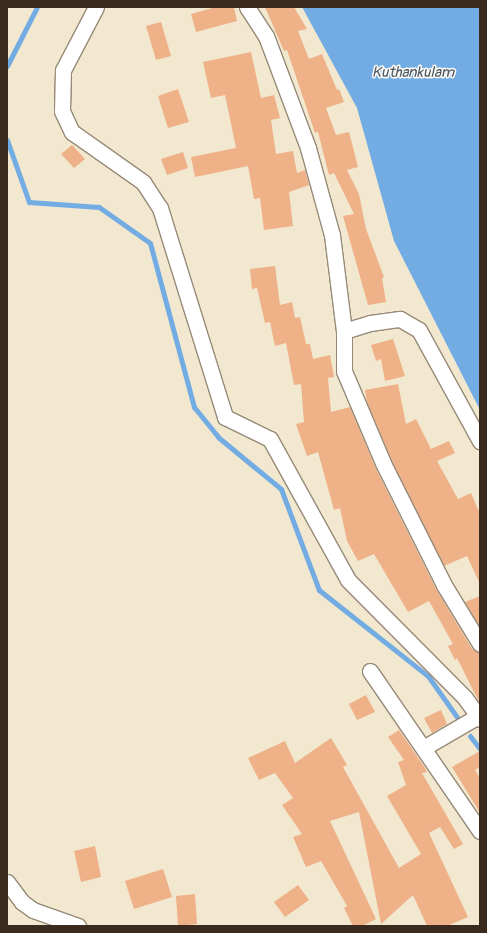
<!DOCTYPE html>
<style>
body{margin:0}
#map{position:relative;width:487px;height:933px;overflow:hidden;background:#f2e8d0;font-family:Pangolin,sans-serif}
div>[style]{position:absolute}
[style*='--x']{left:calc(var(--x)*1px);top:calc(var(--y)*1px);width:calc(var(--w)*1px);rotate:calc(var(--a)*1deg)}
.water>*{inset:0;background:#72ace3}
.stream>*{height:5px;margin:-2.5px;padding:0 2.5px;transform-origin:2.5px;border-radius:2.5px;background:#72ace3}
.building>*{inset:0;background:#eeb188}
.roads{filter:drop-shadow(1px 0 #968977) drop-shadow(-1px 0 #968977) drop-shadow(0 1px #968977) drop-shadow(0 -1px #968977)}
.street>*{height:15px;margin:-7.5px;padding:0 7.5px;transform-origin:7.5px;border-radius:7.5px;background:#fff}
span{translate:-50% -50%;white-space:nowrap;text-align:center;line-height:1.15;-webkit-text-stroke:3px #fdfcf7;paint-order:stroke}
.water-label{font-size:15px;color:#4e5863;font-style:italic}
.frame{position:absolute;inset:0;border:8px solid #3b2a1e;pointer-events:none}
</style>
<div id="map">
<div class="water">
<i style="clip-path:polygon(302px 7px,480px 7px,480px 410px,394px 241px,357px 108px)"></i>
</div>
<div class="stream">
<i style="--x:7;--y:66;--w:66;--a:-63"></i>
<i style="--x:7;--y:140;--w:66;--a:70.5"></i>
<i style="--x:29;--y:202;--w:70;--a:4.1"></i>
<i style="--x:99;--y:207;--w:62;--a:35.2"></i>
<i style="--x:150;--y:243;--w:170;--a:75"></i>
<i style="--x:194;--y:407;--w:38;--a:51"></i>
<i style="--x:218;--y:437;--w:82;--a:39.5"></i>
<i style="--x:281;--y:489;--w:108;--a:69.4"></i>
<i style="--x:319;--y:590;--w:139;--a:38.3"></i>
<i style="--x:428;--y:676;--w:54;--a:54.8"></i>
<i style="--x:470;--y:736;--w:16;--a:52"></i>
</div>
<div class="building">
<i style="clip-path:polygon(216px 7px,234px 7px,237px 21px,196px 32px,191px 14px)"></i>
<i style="clip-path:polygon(265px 7px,294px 7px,307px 29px,298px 31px,309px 59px,322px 54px,337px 90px,339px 89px,344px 102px,326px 108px,336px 135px,349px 132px,358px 167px,347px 170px,359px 194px,366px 229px,384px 277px,382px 278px,386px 302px,368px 305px,343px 216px,354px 214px,334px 173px,329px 175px,318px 132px,315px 133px,287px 50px,284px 51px)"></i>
<i style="clip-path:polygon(161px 22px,171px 56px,156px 60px,146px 26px)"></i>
<i style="clip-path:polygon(251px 52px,261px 98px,274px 95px,280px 118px,271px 120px,276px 154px,293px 151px,297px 173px,305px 170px,309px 185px,289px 192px,293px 226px,264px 230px,260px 198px,254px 199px,248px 166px,195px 177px,191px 157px,236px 148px,225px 95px,211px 98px,203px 62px)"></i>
<i style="clip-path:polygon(178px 89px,189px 122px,168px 128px,158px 96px)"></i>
<i style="clip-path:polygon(72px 145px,85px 159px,74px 168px,61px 154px)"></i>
<i style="clip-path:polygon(183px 152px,188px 168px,167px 175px,161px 159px)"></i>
<i style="clip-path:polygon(275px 266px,280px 305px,292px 302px,295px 318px,300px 317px,306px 344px,310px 344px,313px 359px,330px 355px,334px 377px,328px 378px,331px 412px,350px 407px,375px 467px,436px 589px,472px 649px,480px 653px,480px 704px,457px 658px,455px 660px,448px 646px,453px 644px,429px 601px,408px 612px,374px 554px,358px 561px,347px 541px,340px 508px,334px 510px,318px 452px,307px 456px,296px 424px,304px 422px,301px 384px,294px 385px,286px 343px,275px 346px,270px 322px,265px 323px,257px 288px,252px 289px,250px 269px)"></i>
<i style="clip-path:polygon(393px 339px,405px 376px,385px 381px,381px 359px,376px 361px,371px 345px)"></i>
<i style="clip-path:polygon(398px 384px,406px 424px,416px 419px,431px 449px,449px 441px,455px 453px,437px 461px,458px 499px,471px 493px,480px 514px,480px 584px,467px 556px,444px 566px,391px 459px,367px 402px,365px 390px)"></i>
<i style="clip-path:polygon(480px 596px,480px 627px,465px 602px)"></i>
<i style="clip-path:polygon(366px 695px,375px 712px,357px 720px,349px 704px)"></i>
<i style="clip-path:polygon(441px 710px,447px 724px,432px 733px,424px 718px)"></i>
<i style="clip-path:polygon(399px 730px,425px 768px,427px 772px,422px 773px,463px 844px,454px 849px,440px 827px,429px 833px,468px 917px,447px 926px,427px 926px,413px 895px,381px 924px,359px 812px,330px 821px,376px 919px,362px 926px,353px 926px,344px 908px,347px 906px,321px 861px,306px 867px,293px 837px,302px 834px,282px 805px,293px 798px,275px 773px,259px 780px,248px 758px,285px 741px,295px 763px,331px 738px,347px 765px,343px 767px,399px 868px,421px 854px,387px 796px,406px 785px,398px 762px,404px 760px,388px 737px)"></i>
<i style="clip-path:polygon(480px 751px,480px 767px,475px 770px,480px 778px,480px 813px,452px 767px)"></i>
<i style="clip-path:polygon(95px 846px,101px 877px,81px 882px,74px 851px)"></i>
<i style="clip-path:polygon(163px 869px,172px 897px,134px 909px,125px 881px)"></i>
<i style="clip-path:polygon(298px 885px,309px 900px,285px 917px,274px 902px)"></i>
<i style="clip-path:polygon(195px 894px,197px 924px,178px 926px,176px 896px)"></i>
</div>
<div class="roads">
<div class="street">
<i style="--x:96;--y:7;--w:71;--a:117.6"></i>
<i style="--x:63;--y:70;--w:41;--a:91.4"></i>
<i style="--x:62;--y:111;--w:23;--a:65"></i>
<i style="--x:72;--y:132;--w:87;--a:35.2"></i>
<i style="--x:143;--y:182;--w:31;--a:57"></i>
<i style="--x:160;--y:208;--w:219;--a:72.7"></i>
<i style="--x:225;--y:417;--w:50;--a:26.1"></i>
<i style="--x:270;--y:439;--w:161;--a:61"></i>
<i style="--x:348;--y:580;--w:166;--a:45.2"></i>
<i style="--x:465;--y:698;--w:26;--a:54"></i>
<i style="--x:247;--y:7;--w:35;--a:57"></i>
<i style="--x:266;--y:36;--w:120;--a:69.4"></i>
<i style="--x:308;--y:148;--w:90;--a:74.6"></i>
<i style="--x:332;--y:235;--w:97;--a:82.9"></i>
<i style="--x:344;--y:331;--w:27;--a:-17"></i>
<i style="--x:370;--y:323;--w:30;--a:-8"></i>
<i style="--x:400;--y:319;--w:22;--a:30"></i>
<i style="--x:419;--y:330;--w:127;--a:61.2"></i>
<i style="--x:344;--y:331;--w:40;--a:90"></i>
<i style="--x:344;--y:371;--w:100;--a:67"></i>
<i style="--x:383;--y:463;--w:136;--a:63.4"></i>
<i style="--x:444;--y:585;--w:69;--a:58.6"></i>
<i style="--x:370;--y:671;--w:194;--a:55.5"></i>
<i style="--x:425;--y:747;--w:64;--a:-30.2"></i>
<i style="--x:7;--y:882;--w:25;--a:53"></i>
<i style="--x:22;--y:902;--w:14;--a:36"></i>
<i style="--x:33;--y:910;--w:48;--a:19.6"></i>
</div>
</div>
<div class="water-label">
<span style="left:413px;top:73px">Kuthankulam</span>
</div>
<div class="frame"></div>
</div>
